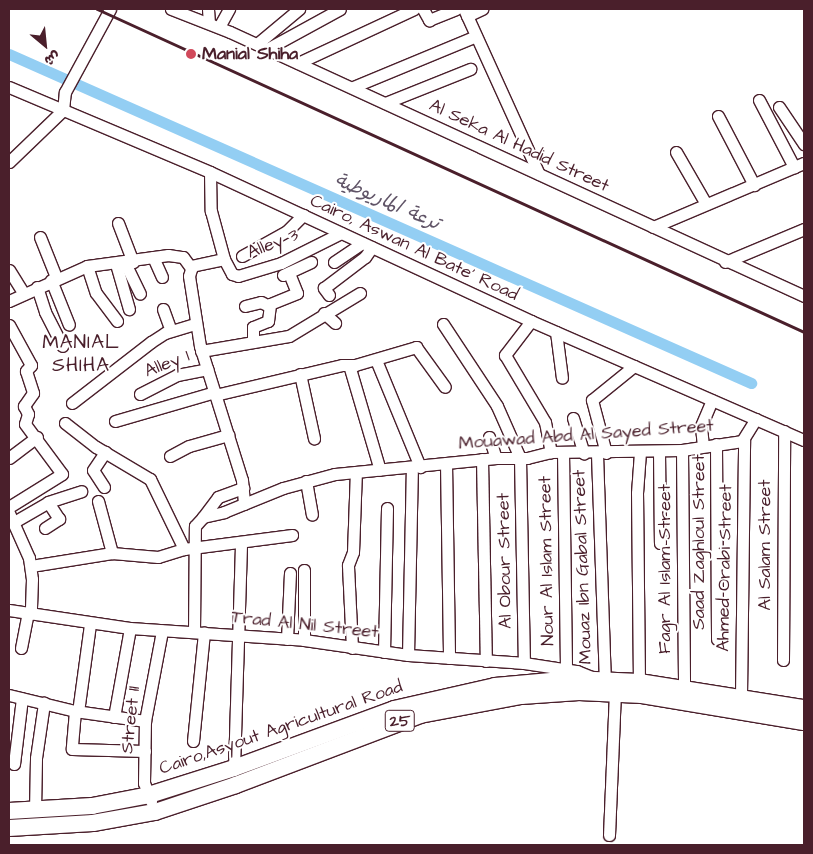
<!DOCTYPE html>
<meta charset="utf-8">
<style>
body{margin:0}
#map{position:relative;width:813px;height:854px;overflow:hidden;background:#fff;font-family:"Architects Daughter","Playpen Sans Arabic",sans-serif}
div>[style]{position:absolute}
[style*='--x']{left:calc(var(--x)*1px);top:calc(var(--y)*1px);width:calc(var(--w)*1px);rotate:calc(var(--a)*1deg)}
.canal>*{height:11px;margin:-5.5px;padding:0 5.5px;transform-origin:5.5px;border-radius:5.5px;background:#93cef3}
.roads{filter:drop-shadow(1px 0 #4a1f2b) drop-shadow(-1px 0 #4a1f2b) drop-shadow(0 1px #4a1f2b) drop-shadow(0 -1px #4a1f2b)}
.minor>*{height:11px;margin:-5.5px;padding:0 5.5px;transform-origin:5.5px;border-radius:5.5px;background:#fff}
.highway>*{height:16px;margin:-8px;padding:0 8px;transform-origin:8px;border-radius:8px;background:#fff}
.rail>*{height:3px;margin:-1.5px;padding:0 1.5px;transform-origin:1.5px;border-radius:1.5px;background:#4a1f2b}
.dots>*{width:14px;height:14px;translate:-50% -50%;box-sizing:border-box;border:2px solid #fff;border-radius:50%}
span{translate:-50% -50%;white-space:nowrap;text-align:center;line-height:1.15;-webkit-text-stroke:4px #fff;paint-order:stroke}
.shield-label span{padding:1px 4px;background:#fff;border:1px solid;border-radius:4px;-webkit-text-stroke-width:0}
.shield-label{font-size:16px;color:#4a1f2b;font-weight:700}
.poi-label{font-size:18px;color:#4a1f2b;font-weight:700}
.left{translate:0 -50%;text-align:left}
.street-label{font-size:18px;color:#4a1f2b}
.water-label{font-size:19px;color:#605467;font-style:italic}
.quarter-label{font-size:20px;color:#4a1f2b;letter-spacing:1px}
.frame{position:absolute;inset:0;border:10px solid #4a1f2b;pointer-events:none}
.north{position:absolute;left:20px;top:20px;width:50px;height:50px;-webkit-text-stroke:4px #fff;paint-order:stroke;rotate:152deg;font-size:14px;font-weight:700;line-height:20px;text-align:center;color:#4a1f2b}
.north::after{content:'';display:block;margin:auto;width:18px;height:22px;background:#4a1f2b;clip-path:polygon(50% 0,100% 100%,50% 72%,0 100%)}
</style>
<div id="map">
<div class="canal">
<i style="--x:9;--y:54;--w:812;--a:23.91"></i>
</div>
<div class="roads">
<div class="minor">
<i style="--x:171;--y:9;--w:63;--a:21.3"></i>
<i style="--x:230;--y:32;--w:632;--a:24.7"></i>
<i style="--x:208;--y:9;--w:14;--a:86"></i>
<i style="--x:423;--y:9;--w:13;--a:61"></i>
<i style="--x:429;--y:20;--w:29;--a:-22"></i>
<i style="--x:464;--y:9;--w:181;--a:65.6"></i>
<i style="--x:467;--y:16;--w:17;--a:-25"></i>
<i style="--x:219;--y:27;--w:21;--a:-61"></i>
<i style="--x:257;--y:44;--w:55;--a:-39.8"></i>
<i style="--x:267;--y:49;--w:83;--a:-28.7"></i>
<i style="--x:298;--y:63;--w:128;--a:-25"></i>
<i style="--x:9;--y:87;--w:218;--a:22.9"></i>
<i style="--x:210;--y:172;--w:354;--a:24.9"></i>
<i style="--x:531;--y:321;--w:298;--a:23.6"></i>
<i style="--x:353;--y:87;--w:133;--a:-22.5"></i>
<i style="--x:759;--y:100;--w:76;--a:62.4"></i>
<i style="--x:385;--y:103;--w:92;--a:-21.8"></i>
<i style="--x:779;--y:107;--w:45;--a:56"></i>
<i style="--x:718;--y:116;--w:78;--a:62.4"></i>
<i style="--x:676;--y:152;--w:60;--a:60"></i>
<i style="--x:9;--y:162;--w:75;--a:-43.9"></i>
<i style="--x:63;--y:110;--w:18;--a:-84"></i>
<i style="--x:65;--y:92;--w:94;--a:-61.5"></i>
<i style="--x:210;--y:172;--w:39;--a:89"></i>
<i style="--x:211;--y:211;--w:50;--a:74.8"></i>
<i style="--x:224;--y:259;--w:33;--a:168"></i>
<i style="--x:192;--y:266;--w:10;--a:107"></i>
<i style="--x:189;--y:276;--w:71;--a:81.1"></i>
<i style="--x:200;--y:346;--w:140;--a:72.6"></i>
<i style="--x:242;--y:480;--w:24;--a:85"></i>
<i style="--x:118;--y:223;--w:42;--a:69"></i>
<i style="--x:653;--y:227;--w:164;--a:-23"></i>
<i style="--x:40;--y:237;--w:43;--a:68.2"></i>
<i style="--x:242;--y:256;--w:51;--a:-29.1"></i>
<i style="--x:287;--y:231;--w:23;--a:-45"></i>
<i style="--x:153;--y:257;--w:22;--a:66"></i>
<i style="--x:224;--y:259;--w:17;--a:62"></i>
<i style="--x:232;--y:274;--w:6;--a:18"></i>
<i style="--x:238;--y:276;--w:45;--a:-16.8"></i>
<i style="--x:281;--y:263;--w:67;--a:-26.6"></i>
<i style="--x:334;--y:262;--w:34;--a:-34"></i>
<i style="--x:725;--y:262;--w:86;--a:-22.7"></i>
<i style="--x:125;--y:263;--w:34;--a:64"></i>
<i style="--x:116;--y:264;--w:47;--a:73.9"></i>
<i style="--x:87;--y:266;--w:28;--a:72"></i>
<i style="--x:96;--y:293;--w:35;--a:53"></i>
<i style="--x:9;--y:270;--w:28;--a:58"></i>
<i style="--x:283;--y:275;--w:31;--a:-25"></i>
<i style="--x:51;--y:280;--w:48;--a:68.2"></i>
<i style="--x:37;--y:287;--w:26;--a:72"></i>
<i style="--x:45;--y:312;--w:38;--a:63"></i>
<i style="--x:329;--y:295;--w:9;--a:-126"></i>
<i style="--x:324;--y:288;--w:51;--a:-37.1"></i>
<i style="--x:365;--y:257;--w:12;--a:-55"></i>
<i style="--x:9;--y:301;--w:85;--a:-24.2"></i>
<i style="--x:87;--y:266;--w:82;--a:-7.7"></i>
<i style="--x:168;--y:255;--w:15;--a:8"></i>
<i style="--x:183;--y:257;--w:14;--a:54"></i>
<i style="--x:245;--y:306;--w:16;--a:-14"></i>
<i style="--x:261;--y:302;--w:9;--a:27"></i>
<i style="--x:163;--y:309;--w:23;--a:70"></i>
<i style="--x:324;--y:313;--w:15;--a:42"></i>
<i style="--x:531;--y:321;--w:43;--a:127.4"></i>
<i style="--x:505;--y:355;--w:78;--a:59.2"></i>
<i style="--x:545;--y:422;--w:31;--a:79"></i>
<i style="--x:443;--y:324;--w:98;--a:56.6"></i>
<i style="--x:497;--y:406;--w:57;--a:66.1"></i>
<i style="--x:520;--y:458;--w:205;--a:88.9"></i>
<i style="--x:9;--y:325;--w:46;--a:61.2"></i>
<i style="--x:31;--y:365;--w:8;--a:130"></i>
<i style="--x:26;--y:371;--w:23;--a:72"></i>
<i style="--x:33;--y:393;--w:16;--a:125"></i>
<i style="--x:24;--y:406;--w:9;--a:63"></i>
<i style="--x:28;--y:414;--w:10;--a:107"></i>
<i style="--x:25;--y:424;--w:62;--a:53.5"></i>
<i style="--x:62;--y:474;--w:62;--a:148.1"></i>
<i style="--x:556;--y:332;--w:46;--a:82.6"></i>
<i style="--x:253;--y:342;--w:15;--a:-90"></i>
<i style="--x:253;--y:327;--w:16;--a:-22"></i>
<i style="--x:268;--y:321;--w:17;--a:-83"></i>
<i style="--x:270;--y:304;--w:29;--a:-22"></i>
<i style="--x:297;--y:293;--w:22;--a:-112"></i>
<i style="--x:201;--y:351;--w:89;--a:-9.7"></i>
<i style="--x:289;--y:336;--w:83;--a:-31.2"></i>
<i style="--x:376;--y:360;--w:116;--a:67.6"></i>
<i style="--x:349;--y:365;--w:109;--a:73.6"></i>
<i style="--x:300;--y:374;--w:66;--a:77.7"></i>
<i style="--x:140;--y:394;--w:42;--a:-27.2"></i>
<i style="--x:177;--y:375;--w:31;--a:-11"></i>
<i style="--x:215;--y:395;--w:130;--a:-13.3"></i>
<i style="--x:342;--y:365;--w:13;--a:0"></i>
<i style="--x:355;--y:365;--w:64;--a:-16.4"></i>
<i style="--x:416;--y:347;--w:49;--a:54.1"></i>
<i style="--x:72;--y:403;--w:100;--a:-37.7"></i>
<i style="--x:151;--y:342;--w:17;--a:-33"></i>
<i style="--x:165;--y:333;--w:31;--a:-17"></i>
<i style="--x:573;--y:418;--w:37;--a:73"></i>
<i style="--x:115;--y:421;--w:104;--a:-16.2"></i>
<i style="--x:65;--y:423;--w:39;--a:38"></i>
<i style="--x:96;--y:447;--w:63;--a:30.7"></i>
<i style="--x:150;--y:479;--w:78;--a:64.1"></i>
<i style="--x:489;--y:437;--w:22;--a:72"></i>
<i style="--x:716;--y:444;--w:195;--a:89.7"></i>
<i style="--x:703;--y:446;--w:20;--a:-96"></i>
<i style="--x:701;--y:426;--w:28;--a:-67"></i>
<i style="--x:682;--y:450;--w:238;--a:89.5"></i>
<i style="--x:659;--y:451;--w:92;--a:89.4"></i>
<i style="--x:563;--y:452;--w:218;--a:89.2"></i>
<i style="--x:606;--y:453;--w:55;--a:-104.8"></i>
<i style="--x:592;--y:400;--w:54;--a:-39"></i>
<i style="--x:597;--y:454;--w:226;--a:88"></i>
<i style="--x:170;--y:456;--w:21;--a:-28"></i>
<i style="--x:189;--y:446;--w:41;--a:-15.8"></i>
<i style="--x:9;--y:458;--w:35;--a:-37"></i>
<i style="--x:482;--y:459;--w:202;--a:88.9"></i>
<i style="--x:446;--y:463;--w:195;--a:89.1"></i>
<i style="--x:306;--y:481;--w:34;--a:80"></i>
<i style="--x:104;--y:487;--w:20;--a:-123"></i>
<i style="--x:93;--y:470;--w:22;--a:-56"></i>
<i style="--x:98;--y:501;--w:54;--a:74.9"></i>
<i style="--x:9;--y:513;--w:49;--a:66"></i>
<i style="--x:29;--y:558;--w:21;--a:82"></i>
<i style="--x:32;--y:579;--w:35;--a:92"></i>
<i style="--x:203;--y:517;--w:25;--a:-53"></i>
<i style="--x:218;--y:497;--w:27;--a:-20"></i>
<i style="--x:14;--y:522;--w:39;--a:-30"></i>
<i style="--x:48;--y:502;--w:35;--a:-18"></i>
<i style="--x:45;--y:528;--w:17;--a:-33"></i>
<i style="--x:59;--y:519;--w:20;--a:-123"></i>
<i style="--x:31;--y:566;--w:82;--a:-9.1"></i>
<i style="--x:112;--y:553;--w:46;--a:5"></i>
<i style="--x:158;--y:557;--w:27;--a:-17"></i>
<i style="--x:184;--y:549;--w:109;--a:-7.4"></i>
<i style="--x:304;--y:570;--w:70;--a:90"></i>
<i style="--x:9;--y:610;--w:122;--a:8.5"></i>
<i style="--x:130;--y:628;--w:174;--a:3.9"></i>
<i style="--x:304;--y:640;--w:105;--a:8.2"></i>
<i style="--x:408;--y:655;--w:116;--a:3.9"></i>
<i style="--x:524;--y:663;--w:54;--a:8.6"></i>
<i style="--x:577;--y:671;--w:16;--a:22"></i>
<i style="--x:194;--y:632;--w:106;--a:-89.5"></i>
<i style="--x:195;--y:526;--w:12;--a:-48"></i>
<i style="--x:203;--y:517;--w:22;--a:-13"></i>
<i style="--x:224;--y:512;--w:64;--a:-22.1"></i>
<i style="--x:283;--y:488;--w:54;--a:-15.1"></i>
<i style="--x:335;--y:474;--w:162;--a:-5.7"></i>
<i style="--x:496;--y:458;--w:31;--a:0"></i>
<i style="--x:527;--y:458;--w:25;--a:-14"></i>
<i style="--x:551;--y:452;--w:131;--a:-0.9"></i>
<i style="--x:682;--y:450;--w:61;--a:-8.5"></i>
<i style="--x:742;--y:441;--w:26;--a:-58"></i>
<i style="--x:287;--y:639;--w:66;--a:-87.4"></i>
<i style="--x:21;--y:648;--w:36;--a:-79"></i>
<i style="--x:352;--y:648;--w:83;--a:-92.8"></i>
<i style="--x:348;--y:565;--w:14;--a:-69"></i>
<i style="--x:353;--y:552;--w:80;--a:-87.9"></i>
<i style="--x:384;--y:652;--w:144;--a:-88.8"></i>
<i style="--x:408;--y:655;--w:187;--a:-88.8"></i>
<i style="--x:783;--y:660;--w:229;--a:-89.7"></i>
<i style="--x:639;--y:682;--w:189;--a:-90.6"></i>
<i style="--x:637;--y:493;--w:41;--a:-85.8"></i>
<i style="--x:9;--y:695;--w:68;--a:13.6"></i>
<i style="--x:75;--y:711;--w:71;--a:8.1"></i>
<i style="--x:741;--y:696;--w:256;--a:-89.3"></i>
<i style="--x:75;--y:711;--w:38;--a:95"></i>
<i style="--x:72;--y:749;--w:73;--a:1.6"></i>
<i style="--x:78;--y:712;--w:89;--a:-82.2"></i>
<i style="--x:114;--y:717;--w:90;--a:-79.8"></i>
<i style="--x:193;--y:741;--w:109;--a:-84.2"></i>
<i style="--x:14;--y:764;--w:66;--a:-83.1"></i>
<i style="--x:234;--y:768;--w:226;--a:-88.2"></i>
<i style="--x:151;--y:801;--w:19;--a:-111"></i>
<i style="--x:144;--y:783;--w:62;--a:-89.1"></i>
<i style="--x:145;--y:721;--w:92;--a:-79.3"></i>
<i style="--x:35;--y:811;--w:53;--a:-88.9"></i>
<i style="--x:36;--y:758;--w:56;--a:-81.7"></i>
<i style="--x:609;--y:835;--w:142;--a:-87.6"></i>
</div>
<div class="highway">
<i style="--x:9;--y:811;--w:83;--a:-3.4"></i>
<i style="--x:92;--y:806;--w:58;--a:-10.9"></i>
<i style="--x:149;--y:795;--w:89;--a:-17.6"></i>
<i style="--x:234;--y:768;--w:171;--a:-20.2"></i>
<i style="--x:394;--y:709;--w:104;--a:-12.8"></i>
<i style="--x:495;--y:686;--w:78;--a:-5.1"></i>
<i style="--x:573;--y:679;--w:66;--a:2.6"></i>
<i style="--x:639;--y:682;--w:167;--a:9"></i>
<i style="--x:9;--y:828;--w:84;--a:-3.4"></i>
<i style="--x:93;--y:823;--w:63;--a:-10.1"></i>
<i style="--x:155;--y:812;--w:85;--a:-18.4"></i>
<i style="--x:236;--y:785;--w:197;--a:-20.8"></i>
<i style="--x:420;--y:715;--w:103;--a:-10.7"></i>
<i style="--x:521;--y:696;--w:58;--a:-3.9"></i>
<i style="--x:579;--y:692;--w:63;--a:2.7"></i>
<i style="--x:642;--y:695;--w:164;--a:9.5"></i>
</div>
</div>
<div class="rail">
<i style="--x:97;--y:9;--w:777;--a:24.55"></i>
</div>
<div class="dots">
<i style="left:191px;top:54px;background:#d1495b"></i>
</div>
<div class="shield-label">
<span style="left:400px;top:721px">25</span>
</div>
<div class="poi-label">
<span class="left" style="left:202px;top:54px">Manial Shiha</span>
</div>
<div class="street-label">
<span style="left:519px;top:146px;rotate:25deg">Al Seka Al Hadid Street</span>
<span style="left:273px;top:244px;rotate:-21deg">Alley 3</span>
<span style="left:414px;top:248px;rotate:25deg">Cairo, Aswan Al Bate' Road</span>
<span style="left:167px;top:364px;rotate:-21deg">Alley 1</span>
<span style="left:586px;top:435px;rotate:-4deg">Mouawad Abd Al Sayed Street</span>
<span style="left:699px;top:542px;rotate:-90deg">Saad Zaghloul Street</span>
<span style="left:765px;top:545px;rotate:-90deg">Al Salam Street</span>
<span style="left:505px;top:561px;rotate:-91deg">Al Obour Street</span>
<span style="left:547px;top:561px;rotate:-91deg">Nour Al Islam Street</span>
<span style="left:583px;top:567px;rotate:-92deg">Mouaz Ibn Gabal Street</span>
<span style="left:725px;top:568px;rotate:-89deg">Ahmed Orabi Street</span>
<span style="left:665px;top:569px;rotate:-90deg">Fagr Al Islam Street</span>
<span style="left:305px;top:625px;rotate:6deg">Trad Al Nil Street</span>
<span style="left:131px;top:720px;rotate:-84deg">Street 11</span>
<span style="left:281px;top:728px;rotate:-19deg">Cairo,Asyout Agricultural Road</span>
</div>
<div class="water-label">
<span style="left:387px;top:202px;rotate:24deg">ترعة الماريوطية</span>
</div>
<div class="quarter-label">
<span style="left:81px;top:354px">MANIAL<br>SHIHA</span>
</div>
<div class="frame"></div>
<div class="north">ش</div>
</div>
